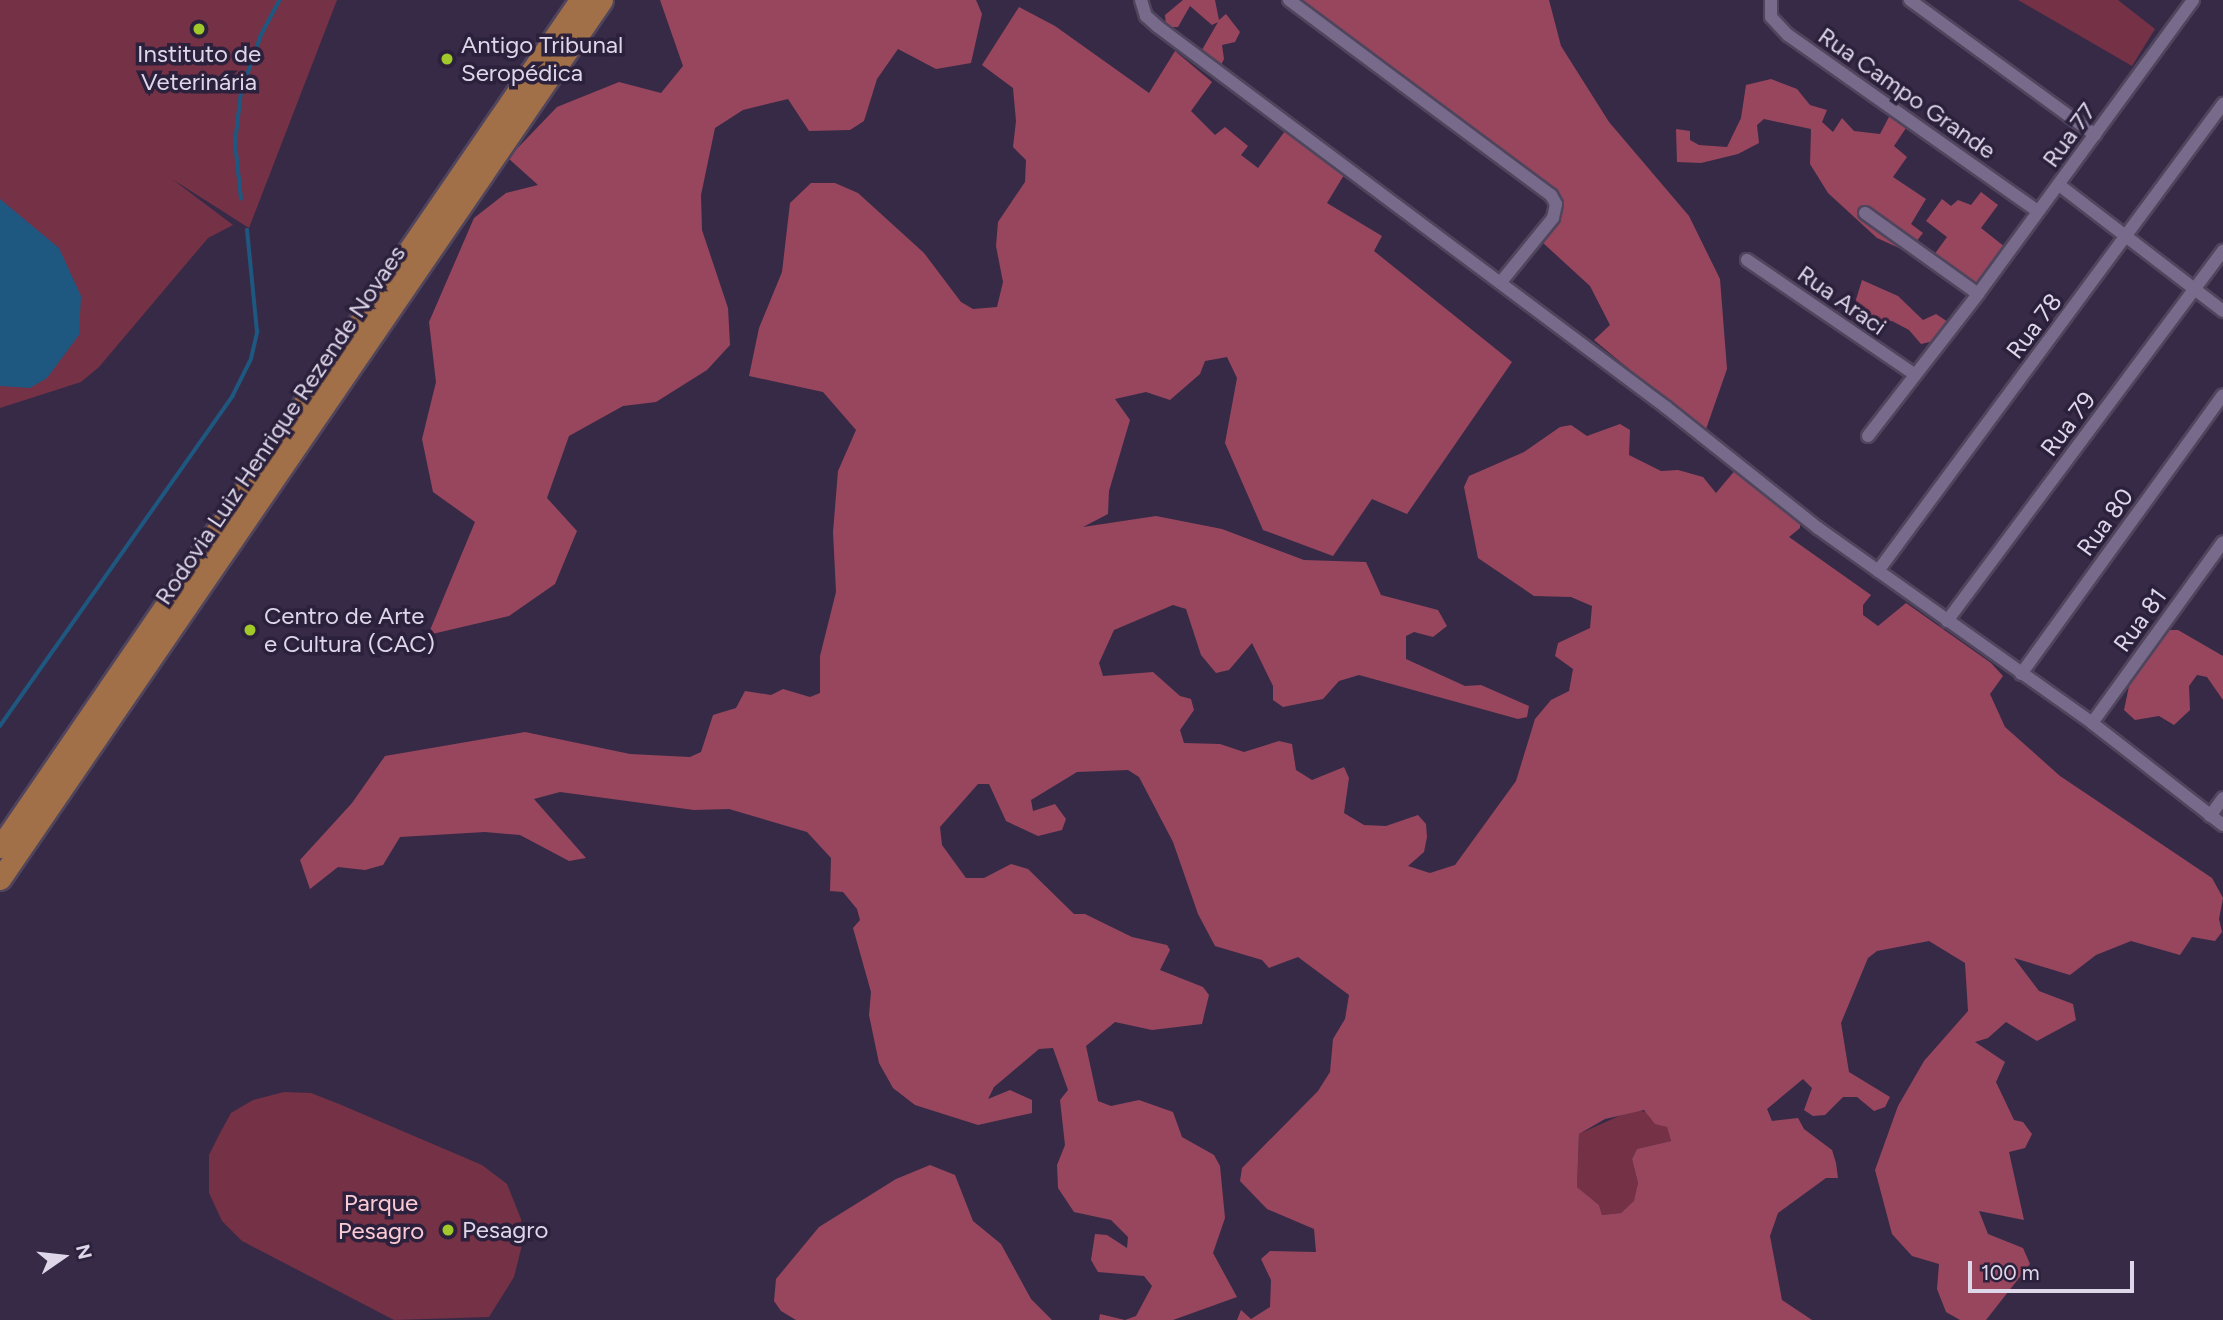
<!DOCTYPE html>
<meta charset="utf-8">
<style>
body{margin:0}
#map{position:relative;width:2223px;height:1320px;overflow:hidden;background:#372a46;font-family:Figtree,sans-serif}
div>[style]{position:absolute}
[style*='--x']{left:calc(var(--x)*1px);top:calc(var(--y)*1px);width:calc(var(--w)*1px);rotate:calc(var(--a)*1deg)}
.green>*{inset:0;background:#753146}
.forest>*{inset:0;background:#98465e}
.water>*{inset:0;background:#1e5881}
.stream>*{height:3.5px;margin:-1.75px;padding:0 1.75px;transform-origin:1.75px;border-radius:1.75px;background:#1e5881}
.roads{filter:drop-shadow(2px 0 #50455d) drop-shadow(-2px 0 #50455d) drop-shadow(0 2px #50455d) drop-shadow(0 -2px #50455d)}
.minor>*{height:12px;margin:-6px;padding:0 6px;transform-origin:6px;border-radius:6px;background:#776a8a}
.trunk>*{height:21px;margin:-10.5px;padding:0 10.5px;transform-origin:10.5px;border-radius:10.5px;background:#a27048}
.dots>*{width:19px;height:19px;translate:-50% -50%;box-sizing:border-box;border:4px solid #2c213c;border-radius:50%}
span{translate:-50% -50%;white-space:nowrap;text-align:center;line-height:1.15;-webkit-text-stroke:7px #2c213c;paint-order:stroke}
.poi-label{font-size:24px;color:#ded7e9}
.left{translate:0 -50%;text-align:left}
.street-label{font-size:24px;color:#ded7e9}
.park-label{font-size:24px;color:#fbcad5}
.north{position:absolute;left:28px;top:1222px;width:70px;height:70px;-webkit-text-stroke:5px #2c213c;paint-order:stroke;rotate:76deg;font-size:19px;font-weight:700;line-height:28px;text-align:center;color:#ded7e9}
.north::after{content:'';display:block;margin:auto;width:24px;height:32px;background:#ded7e9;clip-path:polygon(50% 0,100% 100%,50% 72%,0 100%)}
.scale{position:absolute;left:1968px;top:1261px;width:166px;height:32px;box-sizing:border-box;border:4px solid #ded7e9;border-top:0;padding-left:9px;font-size:21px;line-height:24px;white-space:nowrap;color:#ded7e9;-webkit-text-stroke:5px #2c213c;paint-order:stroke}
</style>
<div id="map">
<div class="green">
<i style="clip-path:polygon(0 0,337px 0,249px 228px,172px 179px,233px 225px,208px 238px,99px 367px,81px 382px,0 408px)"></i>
<i style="clip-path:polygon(2018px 0,2118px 0,2155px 29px,2132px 66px)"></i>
<i style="clip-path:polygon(284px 1092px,311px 1093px,339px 1104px,482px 1165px,507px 1184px,521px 1219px,521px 1249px,514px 1277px,489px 1317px,394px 1320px,242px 1241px,222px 1221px,209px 1193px,209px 1155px,219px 1135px,231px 1113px,253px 1100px)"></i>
<i style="clip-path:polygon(1632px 1110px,1649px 1112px,1651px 1119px,1667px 1127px,1671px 1141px,1637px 1149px,1632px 1159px,1638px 1183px,1635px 1201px,1621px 1213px,1602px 1215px,1599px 1205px,1577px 1187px,1579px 1134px)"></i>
</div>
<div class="forest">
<i style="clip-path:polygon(660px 0,976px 0,982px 14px,971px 63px,936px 69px,898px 49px,877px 79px,864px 121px,850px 130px,809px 131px,788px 99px,743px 110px,715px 128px,701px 195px,702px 230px,728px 308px,730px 345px,707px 370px,656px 402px,623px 406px,569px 436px,547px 498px,577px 531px,555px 584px,509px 616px,428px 635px,475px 522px,433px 492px,422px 439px,436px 382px,429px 322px,474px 218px,506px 193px,538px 185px,508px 158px,557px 107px,619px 82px,661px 93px,683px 66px)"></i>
<i style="clip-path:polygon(1183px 0,1215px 0,1219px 20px,1226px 14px,1240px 32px,1235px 42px,1222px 45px,1224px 59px,1219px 69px,1199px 55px,1218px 22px,1212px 25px,1190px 6px,1178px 27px,1166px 27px,1165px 15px)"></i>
<i style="clip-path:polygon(1297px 0,1549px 0,1561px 46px,1609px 122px,1689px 216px,1720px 279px,1727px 369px,1705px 432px,1594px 340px,1610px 325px,1590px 286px,1542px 242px,1561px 199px,1470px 126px)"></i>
<i style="clip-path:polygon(evenodd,1019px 7px,1055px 26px,1149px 93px,1175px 51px,1212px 82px,1191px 111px,1215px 135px,1225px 127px,1248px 146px,1241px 155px,1258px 168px,1285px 131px,1318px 153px,1344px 175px,1327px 203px,1382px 236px,1374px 251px,1512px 362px,1407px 514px,1372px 499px,1333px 556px,1263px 530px,1225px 443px,1237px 378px,1227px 357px,1205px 361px,1200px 374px,1170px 400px,1146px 392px,1115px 399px,1130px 420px,1109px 491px,1108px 514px,1083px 527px,1156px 516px,1222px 529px,1304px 560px,1366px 562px,1381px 595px,1438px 610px,1447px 626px,1433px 637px,1414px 632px,1406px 636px,1406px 659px,1465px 686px,1481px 685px,1529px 706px,1527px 717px,1518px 719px,1359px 675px,1339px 681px,1323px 699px,1283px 707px,1273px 700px,1273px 686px,1252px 643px,1229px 670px,1216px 673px,1201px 655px,1186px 609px,1173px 605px,1114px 630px,1099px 663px,1103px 676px,1153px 672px,1180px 696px,1191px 699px,1194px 710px,1180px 730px,1184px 743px,1220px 744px,1244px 752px,1279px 741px,1292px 744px,1296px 770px,1312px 780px,1344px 767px,1349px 778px,1344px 813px,1364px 825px,1386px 826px,1418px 815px,1426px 824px,1427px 837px,1424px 852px,1408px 866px,1430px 873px,1455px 865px,1516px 781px,1535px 719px,1551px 700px,1569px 691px,1573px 669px,1555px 656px,1558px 643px,1590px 628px,1592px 606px,1571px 597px,1534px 596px,1478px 558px,1464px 487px,1469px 476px,1524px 452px,1560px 427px,1571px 425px,1587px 436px,1620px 424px,1630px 430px,1629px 455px,1661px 471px,1678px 470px,1703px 477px,1716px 493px,1737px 468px,1800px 520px,1800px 528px,1789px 537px,1871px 595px,1863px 605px,1863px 615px,1878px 626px,1906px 603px,1991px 663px,2003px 676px,1990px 694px,2005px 727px,2060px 776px,2212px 878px,2223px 898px,2219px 919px,2222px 932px,2215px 941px,2192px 937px,2180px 955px,2131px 941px,2096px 955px,2070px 975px,2014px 958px,2039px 991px,2073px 1004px,2076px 1020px,2037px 1041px,2006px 1022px,1988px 1038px,1975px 1042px,2005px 1062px,1996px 1082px,2014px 1120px,2023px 1122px,2032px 1134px,2025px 1148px,2009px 1152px,2024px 1220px,1979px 1211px,1988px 1234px,2023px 1248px,2030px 1264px,1986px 1320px,1960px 1320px,1946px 1312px,1937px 1289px,1939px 1264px,1912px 1256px,1892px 1234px,1875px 1170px,1898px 1106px,1924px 1061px,1968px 1011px,1965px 963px,1929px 941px,1877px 951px,1868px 958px,1841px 1023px,1849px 1072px,1890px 1097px,1885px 1107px,1874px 1111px,1857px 1097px,1843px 1097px,1825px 1115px,1813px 1116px,1804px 1110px,1812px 1088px,1803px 1079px,1767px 1109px,1772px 1121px,1798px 1118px,1804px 1129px,1832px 1150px,1836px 1163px,1838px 1178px,1826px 1178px,1778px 1213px,1770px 1236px,1782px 1300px,1812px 1320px,1237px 1320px,1241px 1310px,1251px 1319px,1270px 1307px,1271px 1280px,1261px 1259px,1270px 1251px,1316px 1252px,1314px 1229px,1267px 1209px,1240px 1181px,1242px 1168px,1318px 1091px,1330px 1072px,1333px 1039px,1345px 1019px,1349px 995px,1298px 957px,1269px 968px,1262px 960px,1215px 946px,1198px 914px,1173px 842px,1139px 777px,1128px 770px,1077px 772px,1031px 800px,1033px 811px,1055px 804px,1066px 819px,1062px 830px,1038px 836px,1006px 821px,989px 784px,978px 784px,940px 827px,942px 845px,966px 878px,984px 878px,1011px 864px,1028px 869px,1074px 914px,1085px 914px,1132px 937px,1167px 945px,1170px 950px,1160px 970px,1203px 987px,1209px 995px,1202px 1024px,1152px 1030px,1115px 1022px,1086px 1046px,1098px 1101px,1111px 1106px,1139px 1100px,1173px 1112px,1182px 1137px,1214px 1155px,1220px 1166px,1225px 1218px,1213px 1253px,1237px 1297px,1173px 1320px,1099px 1320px,1100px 1314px,1125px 1320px,1136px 1316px,1152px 1286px,1144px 1276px,1098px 1272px,1091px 1260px,1095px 1234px,1107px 1235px,1127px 1248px,1128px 1237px,1111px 1220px,1074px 1212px,1058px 1188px,1057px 1165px,1065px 1145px,1060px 1100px,1068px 1090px,1053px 1048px,1039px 1049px,994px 1087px,988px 1099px,1010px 1090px,1032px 1100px,1032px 1113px,978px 1125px,915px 1105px,893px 1088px,879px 1063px,869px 1015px,871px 992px,853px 928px,860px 920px,857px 909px,843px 892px,830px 891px,831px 858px,807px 832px,729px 809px,694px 810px,560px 792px,534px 799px,586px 858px,569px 861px,520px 835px,485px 832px,400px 837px,383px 865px,365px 870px,338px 867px,310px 889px,300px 860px,352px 803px,385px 756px,525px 732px,630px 754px,690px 757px,701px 752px,713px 715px,736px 708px,745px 691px,771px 695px,783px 689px,810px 697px,820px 693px,820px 656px,836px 592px,833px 532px,838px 471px,856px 430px,823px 392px,749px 376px,759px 328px,782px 272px,790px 203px,811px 183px,835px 183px,858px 193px,924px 253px,961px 302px,973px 309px,997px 307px,1003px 282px,996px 246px,998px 222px,1025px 182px,1026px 160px,1013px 147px,1016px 121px,1013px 88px,982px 65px,1019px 7px,1644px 1110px,1655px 1124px,1667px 1127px,1671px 1141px,1637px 1149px,1632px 1159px,1638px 1183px,1634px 1201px,1621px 1213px,1602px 1215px,1599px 1205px,1577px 1187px,1579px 1134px,1605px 1119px,1644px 1110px)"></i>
<i style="clip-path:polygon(1771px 79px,1797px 89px,1810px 105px,1827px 110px,1822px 122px,1833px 132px,1842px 118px,1854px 131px,1880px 134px,1890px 115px,1906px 128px,1894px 146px,1907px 157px,1893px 177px,1926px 199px,1911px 224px,1923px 233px,1908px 252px,1877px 238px,1828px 193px,1810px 164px,1811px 129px,1764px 119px,1757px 125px,1759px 143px,1738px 154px,1701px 163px,1677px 162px,1676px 129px,1690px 131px,1690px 140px,1699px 145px,1727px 147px,1741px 118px,1746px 85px)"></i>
<i style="clip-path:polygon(1981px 192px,1998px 205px,1981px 228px,2005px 247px,1972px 291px,1931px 259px,1947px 237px,1926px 221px,1942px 199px,1951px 206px,1958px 200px,1971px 205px)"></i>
<i style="clip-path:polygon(1862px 280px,1898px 296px,1923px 320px,1936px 314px,1948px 322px,1946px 331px,1938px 340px,1921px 344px,1909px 330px,1892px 321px,1850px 319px)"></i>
<i style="clip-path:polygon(2167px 630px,2178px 630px,2223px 656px,2223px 700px,2207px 677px,2197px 675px,2189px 686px,2190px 710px,2174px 725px,2159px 716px,2135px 720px,2124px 710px,2132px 672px)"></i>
<i style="clip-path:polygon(930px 1165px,955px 1175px,973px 1221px,1001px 1244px,1031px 1299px,1052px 1320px,796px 1320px,781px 1311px,774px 1301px,776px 1279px,819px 1227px,896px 1179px)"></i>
</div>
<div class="water">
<i style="clip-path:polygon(0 199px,59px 248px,81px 296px,79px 335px,47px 378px,30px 388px,0 386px)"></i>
</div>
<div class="stream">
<i style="--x:241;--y:199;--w:56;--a:-96.1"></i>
<i style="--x:235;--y:143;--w:51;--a:-83.3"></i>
<i style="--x:241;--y:92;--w:60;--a:-70.7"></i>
<i style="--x:261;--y:35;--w:40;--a:-62"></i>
<i style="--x:0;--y:726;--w:403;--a:-54.8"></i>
<i style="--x:232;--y:397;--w:42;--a:-63.4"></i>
<i style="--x:251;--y:359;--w:28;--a:-77"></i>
<i style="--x:257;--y:332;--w:102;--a:-95.6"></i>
</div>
<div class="roads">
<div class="minor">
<i style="--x:1141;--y:0;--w:17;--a:73"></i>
<i style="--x:1146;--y:16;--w:15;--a:42"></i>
<i style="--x:1157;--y:26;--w:637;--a:36.83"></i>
<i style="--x:1667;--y:408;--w:193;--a:38.5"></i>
<i style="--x:1818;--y:528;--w:336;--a:35.4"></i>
<i style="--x:2092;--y:723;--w:166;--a:37.9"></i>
<i style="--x:1289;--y:0;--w:327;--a:36.7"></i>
<i style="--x:1551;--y:195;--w:10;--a:61"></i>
<i style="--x:1556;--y:204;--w:14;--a:102"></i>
<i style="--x:1553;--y:218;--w:82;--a:129.1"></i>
<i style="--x:1771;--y:0;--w:17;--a:90"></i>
<i style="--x:1771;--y:17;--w:25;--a:47"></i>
<i style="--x:1788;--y:35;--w:304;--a:35.2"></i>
<i style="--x:1910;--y:0;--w:229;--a:36.1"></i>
<i style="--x:2059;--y:185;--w:207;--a:37.5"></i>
<i style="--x:1865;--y:213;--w:139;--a:35.6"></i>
<i style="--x:1747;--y:260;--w:202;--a:34.3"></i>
<i style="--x:1868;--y:436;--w:180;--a:-52.2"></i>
<i style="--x:1978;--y:294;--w:364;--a:-53.8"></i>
<i style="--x:1878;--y:571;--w:581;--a:-53.54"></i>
<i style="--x:1947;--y:621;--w:462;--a:-53.3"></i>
<i style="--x:2021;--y:674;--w:344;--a:-54.1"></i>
<i style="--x:2092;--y:723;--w:223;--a:-54.1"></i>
<i style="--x:2210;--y:816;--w:22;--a:-54"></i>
</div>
<div class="trunk">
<i style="--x:0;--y:847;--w:1027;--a:-55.6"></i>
<i style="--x:0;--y:879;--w:1065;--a:-55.59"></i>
</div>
</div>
<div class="dots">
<i style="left:199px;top:29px;background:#a1c92a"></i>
<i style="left:447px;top:59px;background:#a1c92a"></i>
<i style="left:250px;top:630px;background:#a1c92a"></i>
<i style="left:448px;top:1230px;background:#a1c92a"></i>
</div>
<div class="poi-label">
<span class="left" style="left:461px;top:59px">Antigo Tribunal<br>Seropédica</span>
<span style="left:199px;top:68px">Instituto de<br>Veterinária</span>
<span class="left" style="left:264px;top:630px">Centro de Arte<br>e Cultura (CAC)</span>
<span class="left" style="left:462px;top:1230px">Pesagro</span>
</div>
<div class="street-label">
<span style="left:1907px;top:93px;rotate:35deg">Rua Campo Grande</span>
<span style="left:2069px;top:135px;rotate:-54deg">Rua 77</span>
<span style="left:1842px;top:300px;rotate:35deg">Rua Araci</span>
<span style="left:2034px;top:326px;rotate:-53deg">Rua 78</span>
<span style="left:2068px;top:424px;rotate:-53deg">Rua 79</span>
<span style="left:280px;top:425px;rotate:-56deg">Rodovia Luiz Henrique Rezende Novaes</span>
<span style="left:2105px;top:522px;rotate:-54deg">Rua 80</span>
<span style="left:2140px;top:620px;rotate:-54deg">Rua 81</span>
</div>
<div class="park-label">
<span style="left:381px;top:1217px">Parque<br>Pesagro</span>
</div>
<div class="north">N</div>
<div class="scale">100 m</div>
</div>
